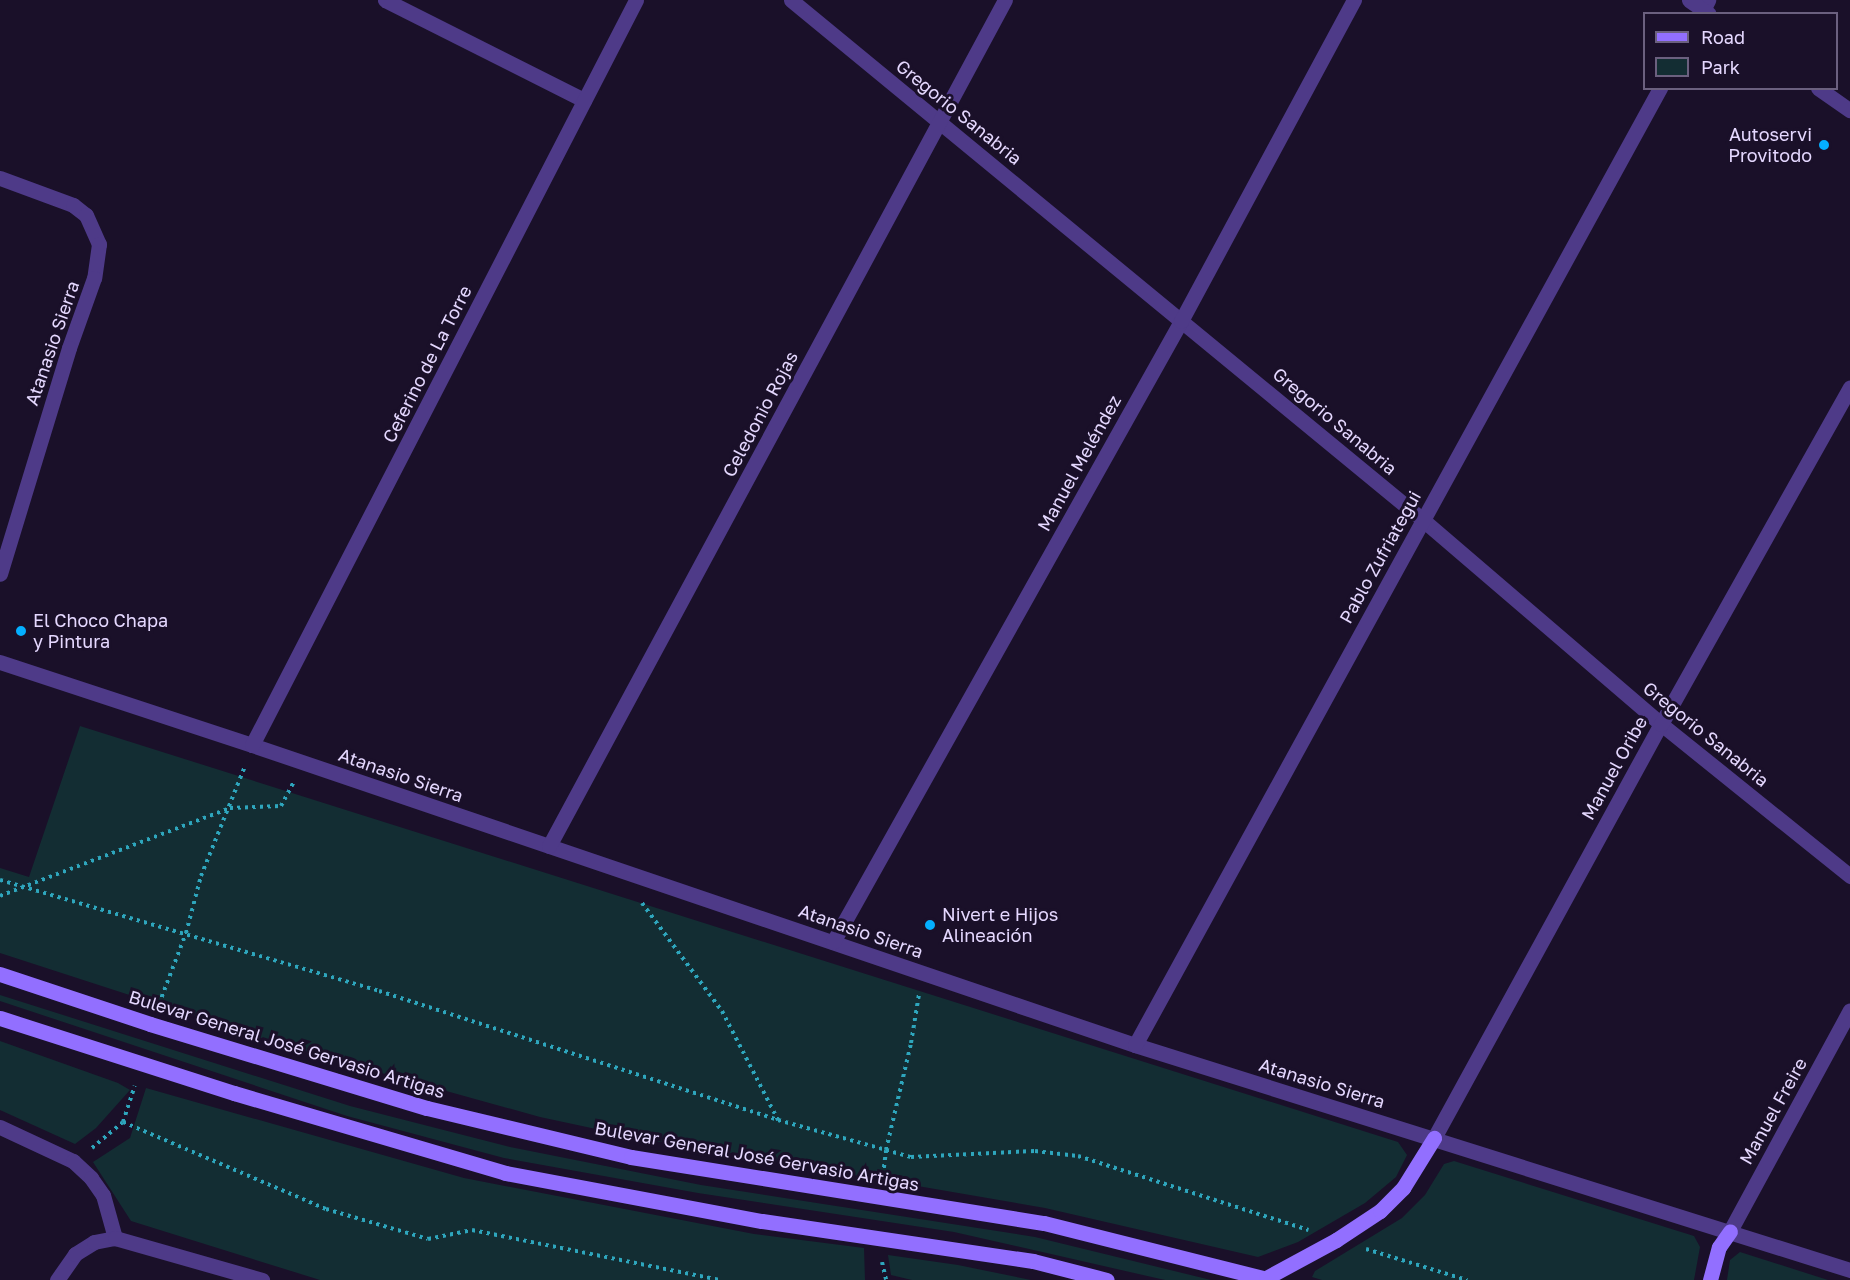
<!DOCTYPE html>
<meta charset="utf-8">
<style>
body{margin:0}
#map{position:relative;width:1850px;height:1280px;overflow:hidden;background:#1a1029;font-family:"Golos Text",sans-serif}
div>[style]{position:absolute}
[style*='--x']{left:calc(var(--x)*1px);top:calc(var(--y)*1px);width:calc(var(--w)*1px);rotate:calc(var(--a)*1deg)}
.green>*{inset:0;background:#132d33}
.path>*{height:4px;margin-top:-2px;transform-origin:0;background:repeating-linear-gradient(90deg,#2ea6bd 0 3px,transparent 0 7.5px)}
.minor>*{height:15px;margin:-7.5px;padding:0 7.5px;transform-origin:7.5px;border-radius:7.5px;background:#4e3a88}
.tertiary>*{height:15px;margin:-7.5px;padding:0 7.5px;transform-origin:7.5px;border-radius:7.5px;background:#4e3a88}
.secondary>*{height:15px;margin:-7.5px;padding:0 7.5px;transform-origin:7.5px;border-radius:7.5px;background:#926fff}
.dots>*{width:16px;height:16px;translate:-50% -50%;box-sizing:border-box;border:3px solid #1a1029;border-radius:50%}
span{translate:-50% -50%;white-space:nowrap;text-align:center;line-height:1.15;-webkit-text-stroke:6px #1a1029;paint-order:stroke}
.street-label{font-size:18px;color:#e5d8ff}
.poi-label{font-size:18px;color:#e5d8ff}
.right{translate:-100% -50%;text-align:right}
.left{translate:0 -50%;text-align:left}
.legend{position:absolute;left:1643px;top:12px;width:195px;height:78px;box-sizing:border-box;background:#1a1029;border:2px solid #6b607f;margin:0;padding:8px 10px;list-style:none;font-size:18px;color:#e5d8ff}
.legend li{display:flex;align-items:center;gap:12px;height:30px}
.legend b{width:30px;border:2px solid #6b607f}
</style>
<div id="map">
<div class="green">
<i style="clip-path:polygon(80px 726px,1398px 1142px,1407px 1155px,1396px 1177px,1365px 1203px,1298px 1242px,1258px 1257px,1045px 1208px,638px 1138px,540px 1117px,299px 1050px,0 953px,0 868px,29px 877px)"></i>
<i style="clip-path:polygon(0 995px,350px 1106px,510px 1147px,701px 1185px,1035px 1237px,1211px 1280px,1165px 1280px,954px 1232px,698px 1193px,504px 1158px,347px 1116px,0 1001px)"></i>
<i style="clip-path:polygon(0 1041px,118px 1083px,130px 1090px,96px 1128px,75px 1144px,0 1110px)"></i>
<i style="clip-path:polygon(146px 1088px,464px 1178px,754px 1234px,864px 1248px,865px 1280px,320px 1280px,131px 1221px,93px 1162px,130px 1138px)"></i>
<i style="clip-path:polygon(1454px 1161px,1694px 1236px,1700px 1247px,1694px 1280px,1322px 1280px,1312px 1277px,1315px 1271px,1402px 1218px,1425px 1195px,1444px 1164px)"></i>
<i style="clip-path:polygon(1740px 1252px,1828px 1280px,1727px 1280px,1730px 1260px)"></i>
<i style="clip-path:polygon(888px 1255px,958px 1265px,1031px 1280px,912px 1280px,891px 1275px)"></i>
</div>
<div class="path">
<i style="--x:0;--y:880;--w:395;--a:16.3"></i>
<i style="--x:379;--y:991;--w:419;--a:17.9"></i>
<i style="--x:778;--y:1120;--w:112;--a:15.5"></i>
<i style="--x:886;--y:1150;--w:26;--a:16"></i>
<i style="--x:911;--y:1157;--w:124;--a:-2.8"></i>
<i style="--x:1035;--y:1151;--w:43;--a:6.6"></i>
<i style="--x:1078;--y:1156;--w:242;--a:17.8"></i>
<i style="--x:0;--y:896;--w:246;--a:-20.9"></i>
<i style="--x:230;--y:808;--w:51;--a:-2.2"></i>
<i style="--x:281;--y:806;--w:26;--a:-62"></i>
<i style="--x:642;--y:903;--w:134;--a:53.5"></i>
<i style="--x:722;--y:1011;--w:123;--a:62.8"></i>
<i style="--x:159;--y:1004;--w:76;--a:-69.2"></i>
<i style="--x:186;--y:933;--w:59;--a:-75.3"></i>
<i style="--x:201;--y:876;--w:118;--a:-68.2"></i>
<i style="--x:123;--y:1122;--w:221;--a:23.2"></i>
<i style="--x:326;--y:1209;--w:106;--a:16.4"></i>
<i style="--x:428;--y:1239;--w:45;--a:-11.6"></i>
<i style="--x:472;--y:1230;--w:254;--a:11.4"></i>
<i style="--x:92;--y:1148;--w:40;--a:-40"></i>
<i style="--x:123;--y:1122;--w:38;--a:-72"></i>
<i style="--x:883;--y:1175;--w:25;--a:-83"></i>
<i style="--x:886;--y:1150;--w:110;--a:-76.8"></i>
<i style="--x:911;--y:1043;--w:50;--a:-80.7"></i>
<i style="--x:1366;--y:1249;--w:106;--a:17.1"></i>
<i style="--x:882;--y:1262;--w:18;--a:77"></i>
</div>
<div class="minor">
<i style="--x:385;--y:0;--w:223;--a:26.7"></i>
<i style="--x:791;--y:0;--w:818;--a:39.45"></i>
<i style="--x:1423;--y:520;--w:313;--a:40.6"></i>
<i style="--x:1661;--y:724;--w:243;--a:38.8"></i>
<i style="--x:1701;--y:14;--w:16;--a:-63"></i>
<i style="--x:0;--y:178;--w:78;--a:20.3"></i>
<i style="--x:73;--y:205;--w:16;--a:38"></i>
<i style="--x:86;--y:215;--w:32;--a:66"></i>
<i style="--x:99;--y:244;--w:34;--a:98"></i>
<i style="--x:94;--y:278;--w:74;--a:109.7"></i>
<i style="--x:69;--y:348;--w:236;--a:107"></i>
<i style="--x:0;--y:662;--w:265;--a:18.2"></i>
<i style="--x:252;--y:745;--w:933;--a:18.77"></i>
<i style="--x:1135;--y:1045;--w:750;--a:17.47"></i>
<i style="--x:252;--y:745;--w:838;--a:-62.73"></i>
<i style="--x:549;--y:846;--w:961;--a:-61.68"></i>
<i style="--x:833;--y:942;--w:712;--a:-60.73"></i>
<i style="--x:1181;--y:321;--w:365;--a:-61.7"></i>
<i style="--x:1135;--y:1045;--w:1092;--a:-61.25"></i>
<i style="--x:0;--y:1127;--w:81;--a:25"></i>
<i style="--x:73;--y:1161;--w:25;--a:43"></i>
<i style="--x:91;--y:1178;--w:21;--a:55"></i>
<i style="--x:103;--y:1195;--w:45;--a:74.4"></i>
<i style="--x:1434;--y:1138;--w:472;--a:-61.3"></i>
<i style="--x:1661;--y:724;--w:386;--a:-60.7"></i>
<i style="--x:1730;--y:1231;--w:251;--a:-61.5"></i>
<i style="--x:57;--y:1280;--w:32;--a:-55"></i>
<i style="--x:75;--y:1254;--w:22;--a:-32"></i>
<i style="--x:94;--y:1242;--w:21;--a:-11"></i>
<i style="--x:115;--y:1238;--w:153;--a:15.9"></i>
</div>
<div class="tertiary">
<i style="--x:1689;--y:0;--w:24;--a:35"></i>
<i style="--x:1818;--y:88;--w:39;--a:35"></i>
</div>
<div class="secondary">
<i style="--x:0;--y:974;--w:158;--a:18.4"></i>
<i style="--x:150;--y:1024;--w:289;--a:16.9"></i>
<i style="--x:427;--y:1108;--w:210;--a:13.5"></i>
<i style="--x:631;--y:1157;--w:418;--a:9.1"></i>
<i style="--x:1044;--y:1223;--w:234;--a:14.1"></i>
<i style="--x:0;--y:1018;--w:246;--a:17.8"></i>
<i style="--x:234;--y:1093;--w:283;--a:16.4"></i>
<i style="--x:505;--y:1173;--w:261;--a:10.6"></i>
<i style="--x:762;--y:1221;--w:274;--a:8.4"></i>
<i style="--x:1033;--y:1261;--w:76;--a:14.4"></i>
<i style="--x:1266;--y:1278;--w:80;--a:-28.5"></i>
<i style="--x:1336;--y:1240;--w:53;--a:-33.4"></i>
<i style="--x:1380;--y:1211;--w:33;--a:-45"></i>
<i style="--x:1403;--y:1188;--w:59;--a:-58.2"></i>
<i style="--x:1710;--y:1280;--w:34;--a:-75"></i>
<i style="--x:1719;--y:1247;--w:19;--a:-55"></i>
</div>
<div class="dots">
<i style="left:1824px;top:145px;background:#04afff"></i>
<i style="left:21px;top:631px;background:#04afff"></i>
<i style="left:930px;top:925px;background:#04afff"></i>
</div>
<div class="street-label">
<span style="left:959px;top:112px;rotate:39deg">Gregorio Sanabria</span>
<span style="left:52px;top:343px;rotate:-71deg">Atanasio Sierra</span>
<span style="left:427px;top:364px;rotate:-63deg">Ceferino de La Torre</span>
<span style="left:760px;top:414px;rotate:-62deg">Celedonio Rojas</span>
<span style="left:1335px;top:421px;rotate:40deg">Gregorio Sanabria</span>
<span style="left:1079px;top:463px;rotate:-61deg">Manuel Meléndez</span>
<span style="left:1380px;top:557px;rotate:-61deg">Pablo Zufriategui</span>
<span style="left:1706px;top:734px;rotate:39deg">Gregorio Sanabria</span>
<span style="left:1614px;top:768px;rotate:-61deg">Manuel Oribe</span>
<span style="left:401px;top:775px;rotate:19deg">Atanasio Sierra</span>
<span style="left:861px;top:931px;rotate:19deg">Atanasio Sierra</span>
<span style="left:287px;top:1044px;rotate:17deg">Bulevar General José Gervasio Artigas</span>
<span style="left:1322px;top:1083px;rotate:17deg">Atanasio Sierra</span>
<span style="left:1773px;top:1111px;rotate:-61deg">Manuel Freire</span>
<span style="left:757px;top:1156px;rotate:10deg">Bulevar General José Gervasio Artigas</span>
</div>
<div class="poi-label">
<span class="right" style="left:1812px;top:145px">Autoservi<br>Provitodo</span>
<span class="left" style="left:33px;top:631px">El Choco Chapa<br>y Pintura</span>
<span class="left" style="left:942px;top:925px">Nivert e Hijos<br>Alineación</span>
</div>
<ul class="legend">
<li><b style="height:8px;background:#926fff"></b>Road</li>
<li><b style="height:16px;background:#132d33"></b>Park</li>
</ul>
</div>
